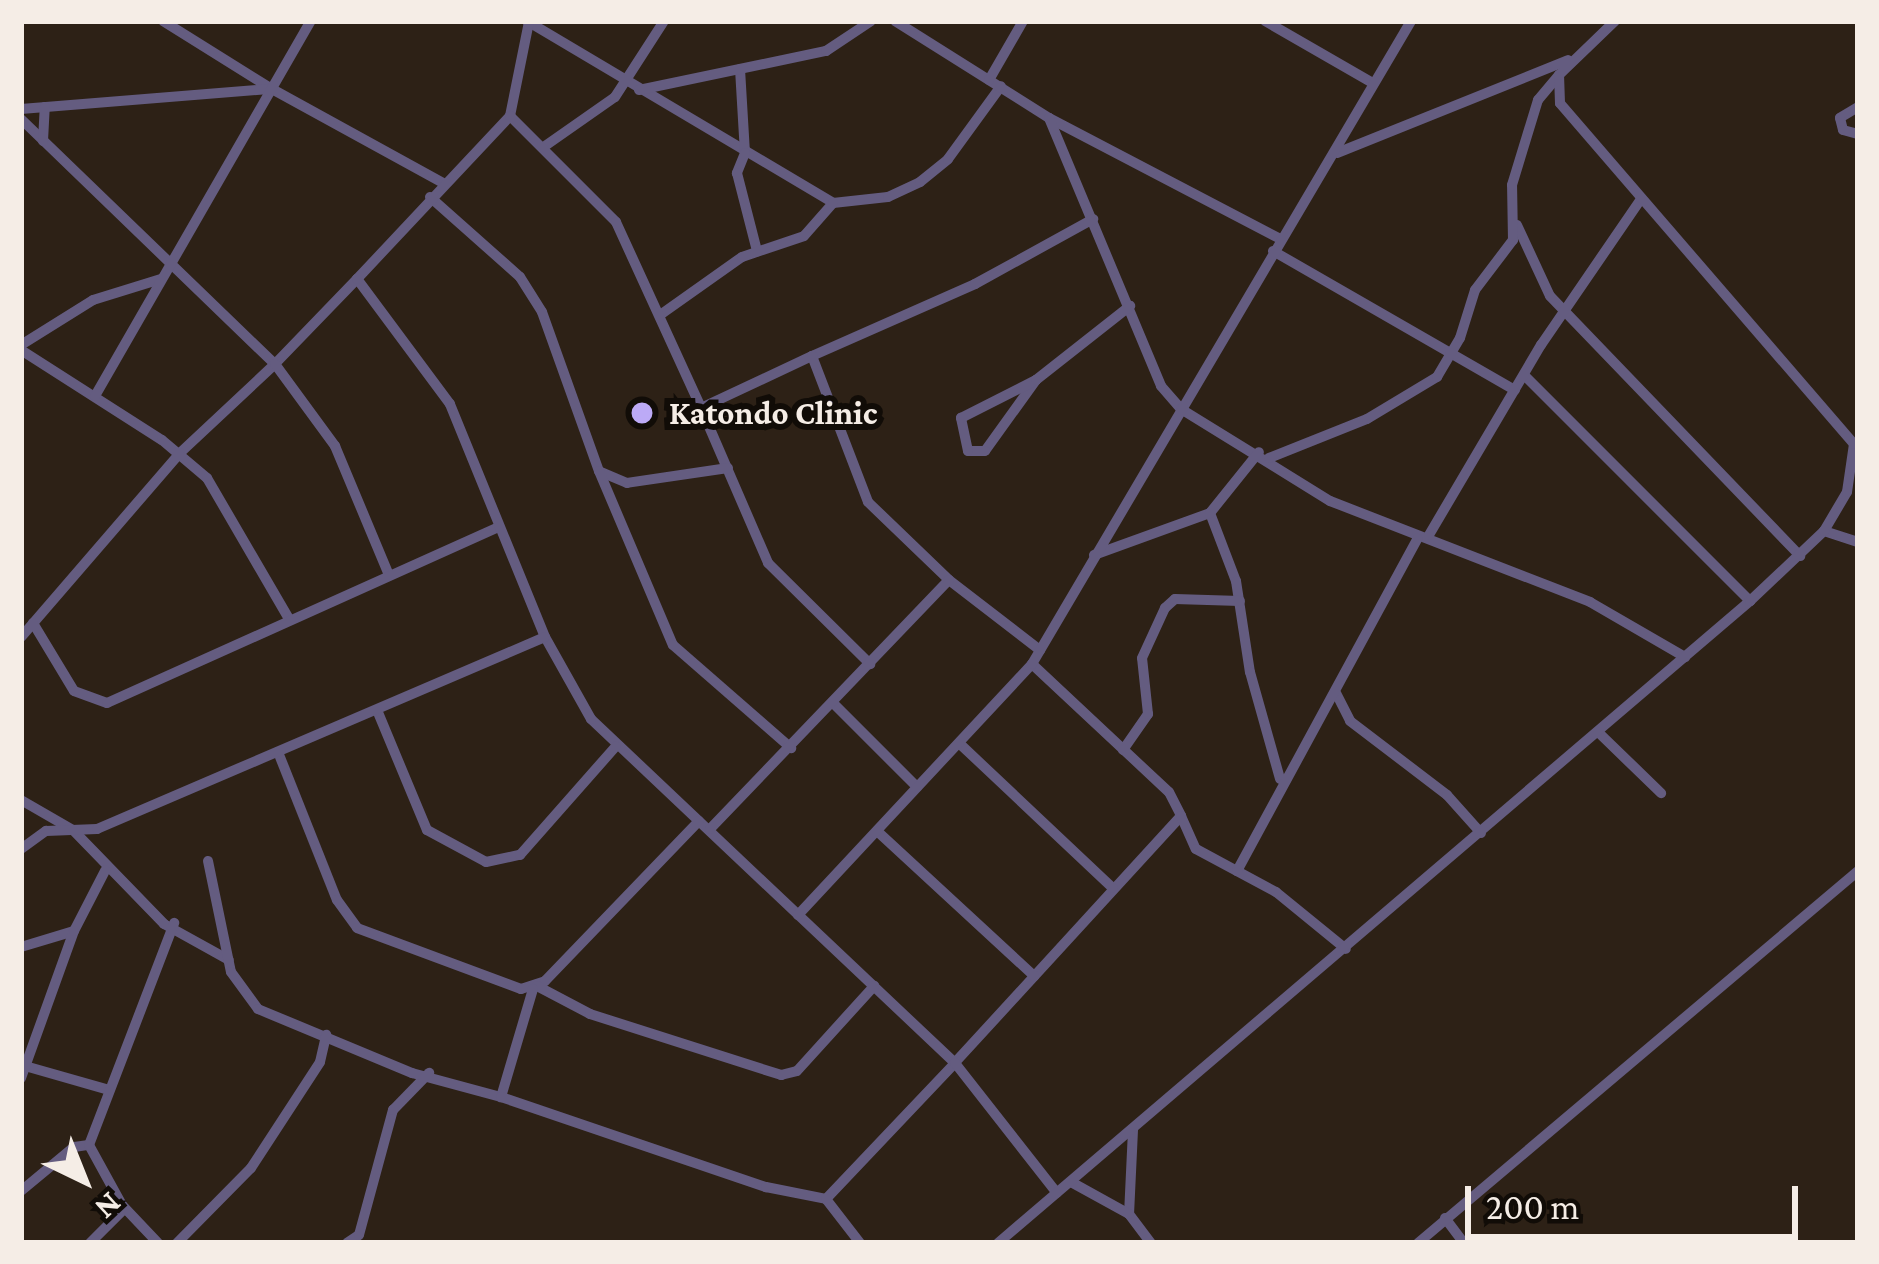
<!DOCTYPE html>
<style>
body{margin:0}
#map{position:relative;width:1879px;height:1264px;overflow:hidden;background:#2d2116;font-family:"Crimson Pro",serif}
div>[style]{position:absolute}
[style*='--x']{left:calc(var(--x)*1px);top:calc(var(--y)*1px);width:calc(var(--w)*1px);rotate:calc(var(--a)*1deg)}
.minor>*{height:10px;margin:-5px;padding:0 5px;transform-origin:5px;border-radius:5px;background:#645c80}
.dots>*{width:33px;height:33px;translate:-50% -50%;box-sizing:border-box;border:6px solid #110c07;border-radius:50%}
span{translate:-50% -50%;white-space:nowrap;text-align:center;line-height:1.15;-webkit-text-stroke:12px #110c07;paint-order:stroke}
.poi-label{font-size:33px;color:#f5ede6;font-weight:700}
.left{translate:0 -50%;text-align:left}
.frame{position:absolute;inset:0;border:24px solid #f5ede6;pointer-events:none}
.north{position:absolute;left:24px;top:1120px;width:120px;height:120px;-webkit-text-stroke:9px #110c07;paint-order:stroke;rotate:137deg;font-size:33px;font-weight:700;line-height:48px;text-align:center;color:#f5ede6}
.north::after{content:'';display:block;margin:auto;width:42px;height:54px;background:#f5ede6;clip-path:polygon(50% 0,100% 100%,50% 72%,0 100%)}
.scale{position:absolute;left:1465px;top:1186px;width:333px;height:54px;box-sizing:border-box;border:6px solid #f5ede6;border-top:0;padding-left:15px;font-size:36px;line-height:42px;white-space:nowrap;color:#f5ede6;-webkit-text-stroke:9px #110c07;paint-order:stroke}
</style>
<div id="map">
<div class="minor">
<i style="--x:163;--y:21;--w:128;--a:32"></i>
<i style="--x:527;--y:21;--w:356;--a:30.7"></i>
<i style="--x:833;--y:203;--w:55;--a:-6.2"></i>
<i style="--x:888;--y:197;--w:35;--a:-25"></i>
<i style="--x:920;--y:182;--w:36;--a:-39"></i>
<i style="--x:948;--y:159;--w:90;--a:-54"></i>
<i style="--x:895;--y:21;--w:182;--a:32.2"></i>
<i style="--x:1049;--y:118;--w:261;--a:27.6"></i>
<i style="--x:1265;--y:21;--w:125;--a:29.9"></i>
<i style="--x:740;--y:69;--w:84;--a:86.6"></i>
<i style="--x:745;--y:153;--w:22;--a:112"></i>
<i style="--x:737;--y:173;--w:81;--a:75.6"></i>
<i style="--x:989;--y:80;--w:68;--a:-60"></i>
<i style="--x:639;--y:90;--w:191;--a:-11.8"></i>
<i style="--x:826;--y:51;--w:54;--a:-33.7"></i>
<i style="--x:1858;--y:107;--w:21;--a:149"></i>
<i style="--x:1840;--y:118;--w:12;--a:76"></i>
<i style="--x:1843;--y:130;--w:16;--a:15"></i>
<i style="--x:21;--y:109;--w:252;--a:-4.6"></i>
<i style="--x:272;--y:89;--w:195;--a:28.8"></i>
<i style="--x:510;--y:116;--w:96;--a:-78.6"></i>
<i style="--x:1049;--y:118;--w:290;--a:67.3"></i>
<i style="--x:1161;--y:386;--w:30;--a:49"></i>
<i style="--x:1181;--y:409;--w:175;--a:31.7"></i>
<i style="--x:1330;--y:501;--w:279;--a:21.2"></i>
<i style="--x:1590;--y:602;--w:110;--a:30.1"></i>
<i style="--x:21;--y:119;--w:353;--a:44"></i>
<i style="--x:275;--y:364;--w:130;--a:136.9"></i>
<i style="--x:180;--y:453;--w:243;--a:130.8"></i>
<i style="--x:43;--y:141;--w:34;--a:-87"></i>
<i style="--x:545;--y:146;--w:85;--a:-35"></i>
<i style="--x:615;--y:97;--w:90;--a:-57.2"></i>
<i style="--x:1337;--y:153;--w:249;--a:-21.9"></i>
<i style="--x:430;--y:197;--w:120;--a:41.6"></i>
<i style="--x:520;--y:277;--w:41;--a:57.8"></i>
<i style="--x:542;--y:312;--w:169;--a:70.3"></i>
<i style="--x:1517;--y:225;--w:78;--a:65.1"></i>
<i style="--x:1550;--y:296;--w:361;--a:46.1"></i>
<i style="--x:1273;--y:251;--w:279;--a:29.9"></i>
<i style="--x:357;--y:279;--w:118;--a:134"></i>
<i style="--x:275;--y:364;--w:102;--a:53.8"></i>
<i style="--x:335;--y:446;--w:138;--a:67.3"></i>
<i style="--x:660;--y:315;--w:100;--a:-35.3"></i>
<i style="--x:742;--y:257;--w:65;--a:-18.7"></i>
<i style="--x:804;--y:236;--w:44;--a:-48.7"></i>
<i style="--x:21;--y:345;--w:85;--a:-32"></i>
<i style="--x:93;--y:300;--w:71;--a:-17.2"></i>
<i style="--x:21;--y:350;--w:167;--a:32.6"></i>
<i style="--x:162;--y:440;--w:59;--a:40.2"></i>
<i style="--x:207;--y:478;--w:163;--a:59.8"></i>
<i style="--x:812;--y:356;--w:178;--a:-23.8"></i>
<i style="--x:975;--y:284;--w:135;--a:-28.8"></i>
<i style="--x:1524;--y:375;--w:320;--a:45"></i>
<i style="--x:1036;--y:380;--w:87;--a:125.7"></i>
<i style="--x:985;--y:451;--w:17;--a:180"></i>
<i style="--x:968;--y:451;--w:34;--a:-102"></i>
<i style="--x:961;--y:418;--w:84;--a:-26.9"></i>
<i style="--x:1036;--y:380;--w:120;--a:-38.2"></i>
<i style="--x:95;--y:396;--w:433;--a:-60.1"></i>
<i style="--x:701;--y:408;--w:169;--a:66.6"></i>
<i style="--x:768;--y:563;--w:144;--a:44.7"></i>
<i style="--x:1269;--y:458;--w:105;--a:-21.7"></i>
<i style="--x:1367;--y:419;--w:82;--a:-31"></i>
<i style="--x:1437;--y:377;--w:45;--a:-59.5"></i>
<i style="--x:1460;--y:338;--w:50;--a:-72.6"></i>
<i style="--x:1475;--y:290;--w:63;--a:-52.8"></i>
<i style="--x:1513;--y:240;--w:55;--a:-91"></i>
<i style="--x:1512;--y:185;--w:89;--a:-73"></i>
<i style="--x:1538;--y:100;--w:33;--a:-50"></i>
<i style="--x:728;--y:468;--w:102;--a:171.6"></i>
<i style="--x:627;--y:483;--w:30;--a:-157"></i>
<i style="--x:599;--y:471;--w:189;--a:67"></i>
<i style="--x:673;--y:645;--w:157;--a:41.1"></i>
<i style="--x:1210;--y:513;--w:73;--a:69.1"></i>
<i style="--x:1236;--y:581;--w:92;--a:81.3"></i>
<i style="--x:1250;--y:672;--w:111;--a:74.3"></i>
<i style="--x:1824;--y:531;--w:36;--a:18"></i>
<i style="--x:1429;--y:535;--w:221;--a:-59.5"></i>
<i style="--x:1541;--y:345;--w:177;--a:-55.6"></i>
<i style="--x:1094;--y:555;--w:123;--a:-19.9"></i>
<i style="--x:1210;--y:513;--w:78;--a:-51.2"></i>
<i style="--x:33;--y:623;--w:79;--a:58.9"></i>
<i style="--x:74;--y:691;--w:35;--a:20"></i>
<i style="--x:107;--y:703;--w:430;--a:-24.2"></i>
<i style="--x:1032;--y:664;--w:187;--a:43.1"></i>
<i style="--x:1169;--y:792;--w:27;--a:63"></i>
<i style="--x:1181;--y:816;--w:335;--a:132.5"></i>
<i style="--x:955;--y:1063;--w:501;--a:-136.62"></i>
<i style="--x:591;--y:719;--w:94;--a:-119.3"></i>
<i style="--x:545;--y:637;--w:252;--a:-112.2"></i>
<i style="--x:450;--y:404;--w:156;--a:-126.6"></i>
<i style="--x:357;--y:279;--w:224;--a:-46.8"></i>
<i style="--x:510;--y:116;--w:150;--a:45"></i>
<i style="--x:616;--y:222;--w:205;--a:65.4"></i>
<i style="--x:701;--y:408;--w:123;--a:-25.1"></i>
<i style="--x:812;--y:356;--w:156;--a:69"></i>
<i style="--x:868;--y:502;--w:112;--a:43.9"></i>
<i style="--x:949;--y:580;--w:115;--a:37.6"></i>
<i style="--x:1336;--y:693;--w:31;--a:63"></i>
<i style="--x:1350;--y:721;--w:122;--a:37.3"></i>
<i style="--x:1447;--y:795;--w:51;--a:48.2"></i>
<i style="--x:835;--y:705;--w:116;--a:45"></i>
<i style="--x:377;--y:710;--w:130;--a:67.4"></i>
<i style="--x:427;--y:830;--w:67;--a:28.5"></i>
<i style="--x:486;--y:862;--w:35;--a:-12"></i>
<i style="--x:520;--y:855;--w:145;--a:-48.6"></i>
<i style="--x:1598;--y:732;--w:88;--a:44.1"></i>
<i style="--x:960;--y:744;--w:210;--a:43.3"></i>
<i style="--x:1123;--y:750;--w:44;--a:-55.2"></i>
<i style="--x:1148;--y:714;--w:56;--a:-96.1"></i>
<i style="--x:1142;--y:658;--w:55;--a:-65.3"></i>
<i style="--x:1165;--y:608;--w:13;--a:-42"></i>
<i style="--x:1175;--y:599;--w:65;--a:1.8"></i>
<i style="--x:278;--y:752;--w:159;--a:68.3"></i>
<i style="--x:337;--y:900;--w:34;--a:54"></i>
<i style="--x:357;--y:928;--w:175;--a:20.4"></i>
<i style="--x:521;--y:989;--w:25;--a:-18"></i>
<i style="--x:545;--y:981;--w:222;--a:-46.1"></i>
<i style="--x:21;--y:800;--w:60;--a:30"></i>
<i style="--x:73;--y:830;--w:131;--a:45.9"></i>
<i style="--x:164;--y:924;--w:74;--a:29"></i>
<i style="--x:1181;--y:816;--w:36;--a:66"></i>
<i style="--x:1196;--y:849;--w:91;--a:28.3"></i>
<i style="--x:1276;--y:892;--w:90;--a:39.2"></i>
<i style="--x:710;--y:829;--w:345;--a:-46.2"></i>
<i style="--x:877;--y:831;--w:214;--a:42.7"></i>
<i style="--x:21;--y:849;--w:31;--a:-36"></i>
<i style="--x:46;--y:831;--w:51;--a:-2.2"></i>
<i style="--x:97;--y:829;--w:487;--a:-23.2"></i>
<i style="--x:208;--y:861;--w:113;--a:78.3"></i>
<i style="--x:231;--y:972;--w:46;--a:53.9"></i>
<i style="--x:258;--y:1009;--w:167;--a:22.6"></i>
<i style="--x:412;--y:1073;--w:92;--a:15.1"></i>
<i style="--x:1237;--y:871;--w:378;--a:-61.5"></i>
<i style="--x:798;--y:915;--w:343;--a:-47"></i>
<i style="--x:1032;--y:664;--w:746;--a:-59.48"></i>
<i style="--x:21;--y:947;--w:55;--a:-16.8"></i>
<i style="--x:537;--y:986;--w:60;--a:27.8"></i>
<i style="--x:590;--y:1014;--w:201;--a:17.7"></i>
<i style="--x:781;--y:1075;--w:16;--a:-14"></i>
<i style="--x:797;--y:1071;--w:115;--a:-47.8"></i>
<i style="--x:533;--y:989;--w:113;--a:106.5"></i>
<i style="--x:501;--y:1097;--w:280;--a:18.8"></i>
<i style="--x:766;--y:1187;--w:61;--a:11.3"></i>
<i style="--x:826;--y:1199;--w:187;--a:-46.5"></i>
<i style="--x:955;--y:1063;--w:165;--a:51.9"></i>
<i style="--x:25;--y:1066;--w:87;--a:15.9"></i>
<i style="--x:21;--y:1078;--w:156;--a:-70.2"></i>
<i style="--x:74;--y:931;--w:68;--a:-62.7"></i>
<i style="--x:1133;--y:1130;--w:84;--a:92.7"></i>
<i style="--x:1129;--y:1214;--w:36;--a:53"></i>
<i style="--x:1071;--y:1182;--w:66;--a:28.9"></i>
<i style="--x:21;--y:1191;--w:69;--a:-39.7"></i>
<i style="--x:74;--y:1147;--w:15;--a:-8"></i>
<i style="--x:826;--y:1199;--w:56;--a:52.3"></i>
<i style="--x:1445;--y:1218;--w:31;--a:53"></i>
<i style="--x:90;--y:1243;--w:49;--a:-45"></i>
<i style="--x:158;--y:1243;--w:52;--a:-133.5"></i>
<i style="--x:122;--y:1205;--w:68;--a:-118.8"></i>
<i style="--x:89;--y:1145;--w:238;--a:-69"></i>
<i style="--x:177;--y:1243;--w:105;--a:-45.4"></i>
<i style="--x:251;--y:1168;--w:126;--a:-56.9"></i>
<i style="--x:320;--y:1062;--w:28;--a:-77"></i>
<i style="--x:347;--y:1243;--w:14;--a:-34"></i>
<i style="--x:359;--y:1235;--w:130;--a:-74.8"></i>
<i style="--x:393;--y:1110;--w:52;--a:-45.8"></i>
<i style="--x:998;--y:1243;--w:989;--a:-40.49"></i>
<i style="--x:1750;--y:601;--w:102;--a:-43.4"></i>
<i style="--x:1824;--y:531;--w:45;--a:-59.5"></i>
<i style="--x:1847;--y:492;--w:49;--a:-81.7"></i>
<i style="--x:1854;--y:444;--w:450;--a:-130.8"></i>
<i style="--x:1560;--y:103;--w:28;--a:-92"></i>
<i style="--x:1559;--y:75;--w:78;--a:-44"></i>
<i style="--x:1418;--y:1243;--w:576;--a:-40.21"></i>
</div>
<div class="dots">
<i style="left:642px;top:413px;background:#bcaaf6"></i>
</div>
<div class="poi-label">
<span class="left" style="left:669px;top:413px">Katondo Clinic</span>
</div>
<div class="frame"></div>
<div class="north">N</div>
<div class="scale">200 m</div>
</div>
